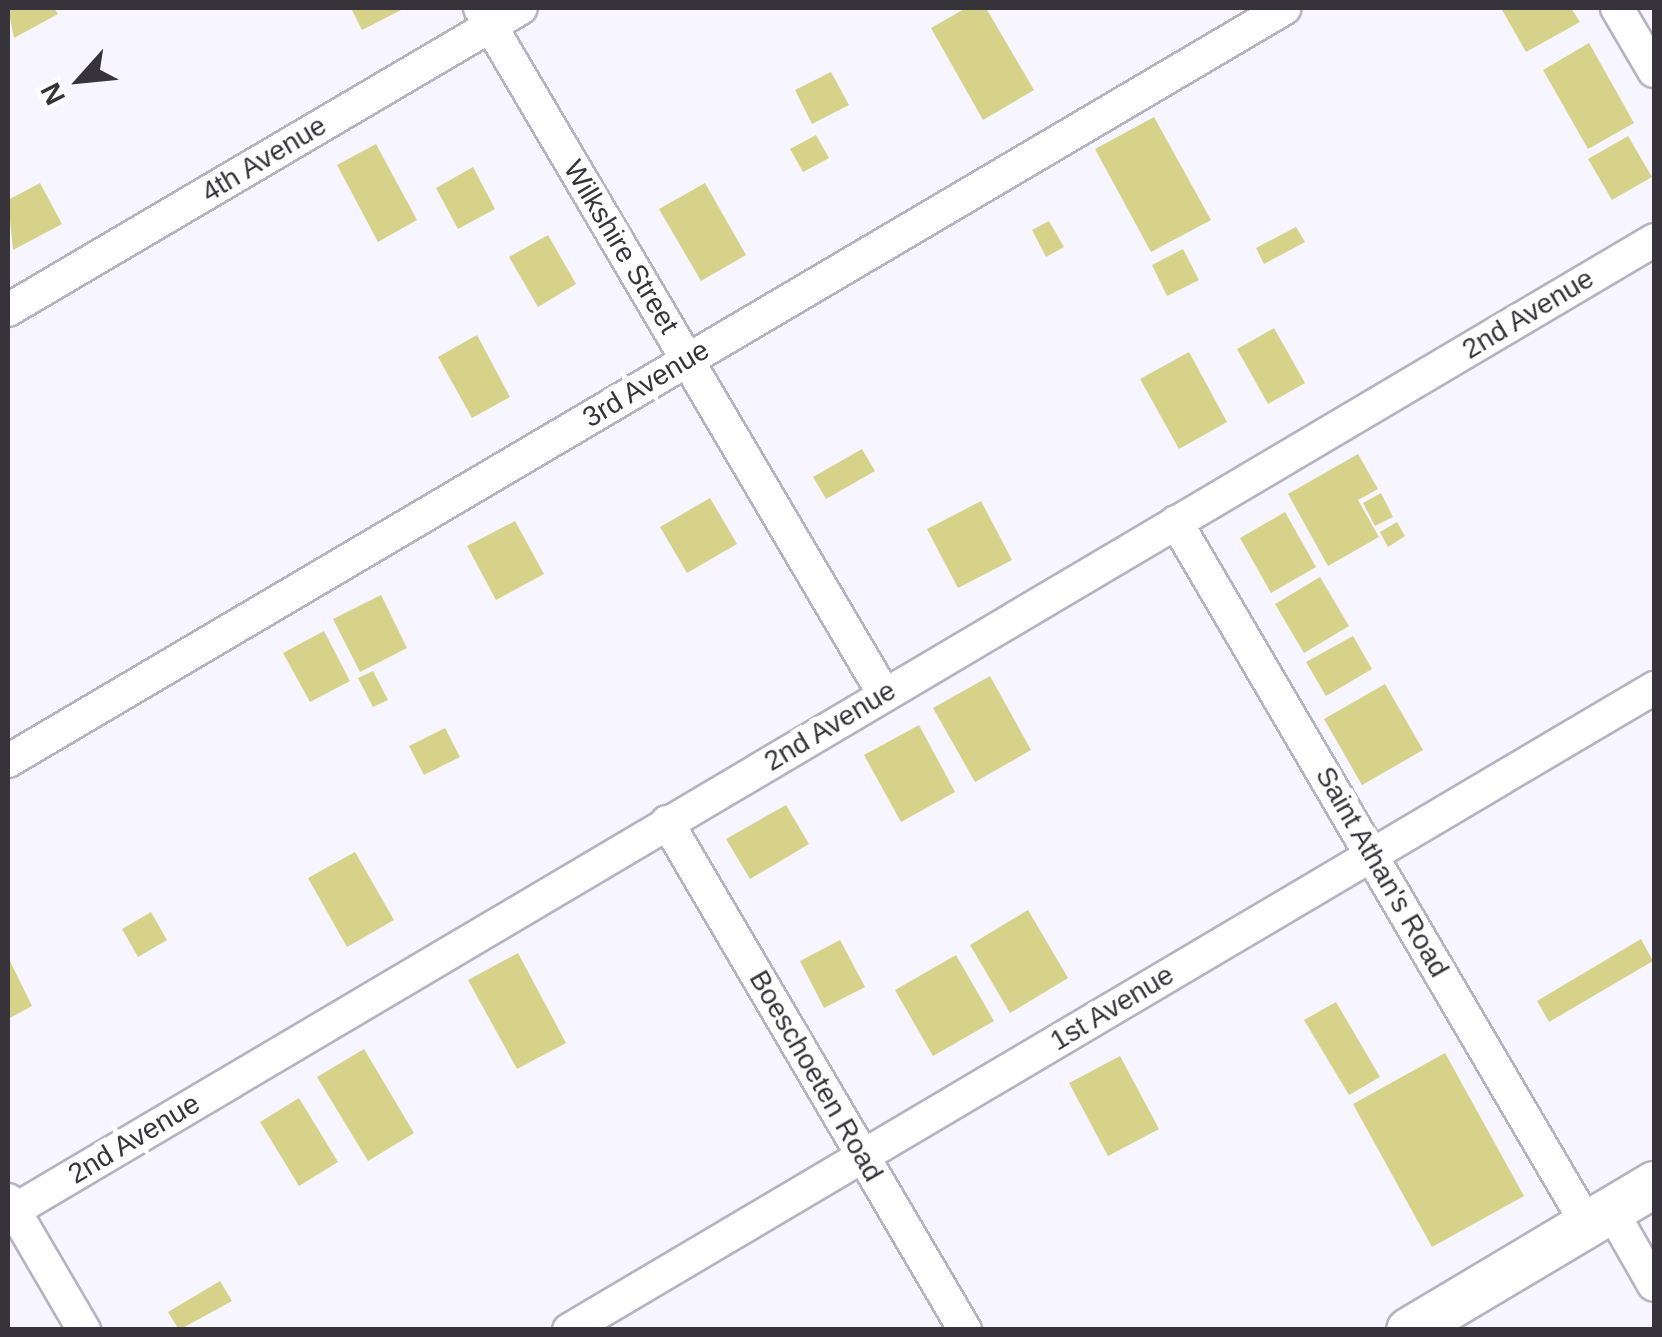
<!DOCTYPE html>
<style>
body{margin:0}
#map{position:relative;width:1662px;height:1337px;overflow:hidden;background:#f7f5ff;font-family:Helvetica,sans-serif}
div>[style]{position:absolute}
[style*='--x']{left:calc(var(--x)*1px);top:calc(var(--y)*1px);width:calc(var(--w)*1px);rotate:calc(var(--a)*1deg)}
.building>*{inset:0;background:#d6d289}
.roads{filter:drop-shadow(2px 0 #b6b3c2) drop-shadow(-2px 0 #b6b3c2) drop-shadow(0 2px #b6b3c2) drop-shadow(0 -2px #b6b3c2)}
.street>*{height:32px;margin:-16px;padding:0 16px;transform-origin:16px;border-radius:16px;background:#fff}
.secondary>*{height:45px;margin:-22.5px;padding:0 22.5px;transform-origin:22.5px;border-radius:22.5px;background:#fff}
span{translate:-50% -50%;white-space:nowrap;text-align:center;line-height:1.15;-webkit-text-stroke:10px #fff;paint-order:stroke}
.street-label{font-size:28px;color:#36343a}
.frame{position:absolute;inset:0;border:10px solid #36343a;pointer-events:none}
.north{position:absolute;left:30px;top:30px;width:100px;height:100px;-webkit-text-stroke:8px #fff;paint-order:stroke;rotate:243deg;font-size:28px;font-weight:700;line-height:40px;text-align:center;color:#36343a}
.north::after{content:'';display:block;margin:auto;width:35px;height:45px;background:#36343a;clip-path:polygon(50% 0,100% 100%,50% 72%,0 100%)}
</style>
<div id="map">
<div class="building">
<i style="clip-path:polygon(8px 8px,54px 8px,58px 14px,14px 38px)"></i>
<i style="clip-path:polygon(351px 8px,405px 8px,362px 30px)"></i>
<i style="clip-path:polygon(966px 8px,986px 8px,1034px 90px,983px 120px,931px 28px)"></i>
<i style="clip-path:polygon(1501px 8px,1571px 8px,1580px 22px,1526px 52px)"></i>
<i style="clip-path:polygon(1589px 43px,1634px 123px,1588px 149px,1543px 70px)"></i>
<i style="clip-path:polygon(831px 72px,849px 105px,812px 124px,795px 90px)"></i>
<i style="clip-path:polygon(1154px 117px,1211px 220px,1151px 252px,1095px 149px)"></i>
<i style="clip-path:polygon(816px 135px,829px 158px,803px 172px,790px 149px)"></i>
<i style="clip-path:polygon(1628px 136px,1652px 177px,1612px 200px,1588px 159px)"></i>
<i style="clip-path:polygon(376px 144px,417px 220px,378px 242px,337px 165px)"></i>
<i style="clip-path:polygon(473px 167px,495px 209px,458px 229px,436px 188px)"></i>
<i style="clip-path:polygon(40px 183px,62px 224px,13px 250px,8px 200px)"></i>
<i style="clip-path:polygon(705px 183px,746px 255px,701px 281px,659px 209px)"></i>
<i style="clip-path:polygon(1049px 221px,1064px 247px,1046px 257px,1032px 230px)"></i>
<i style="clip-path:polygon(1296px 227px,1305px 242px,1264px 264px,1256px 248px)"></i>
<i style="clip-path:polygon(548px 235px,576px 284px,538px 307px,509px 257px)"></i>
<i style="clip-path:polygon(1183px 249px,1199px 280px,1167px 296px,1152px 265px)"></i>
<i style="clip-path:polygon(1274px 328px,1305px 383px,1268px 404px,1237px 349px)"></i>
<i style="clip-path:polygon(477px 335px,510px 397px,472px 418px,438px 357px)"></i>
<i style="clip-path:polygon(1189px 352px,1227px 422px,1179px 449px,1140px 379px)"></i>
<i style="clip-path:polygon(862px 449px,875px 471px,826px 499px,813px 477px)"></i>
<i style="clip-path:polygon(1358px 454px,1378px 489px,1358px 500px,1379px 537px,1328px 566px,1288px 494px)"></i>
<i style="clip-path:polygon(1381px 493px,1393px 517px,1375px 526px,1363px 503px)"></i>
<i style="clip-path:polygon(710px 498px,737px 544px,687px 573px,660px 527px)"></i>
<i style="clip-path:polygon(981px 501px,1012px 560px,958px 588px,927px 529px)"></i>
<i style="clip-path:polygon(1285px 512px,1316px 567px,1271px 593px,1240px 538px)"></i>
<i style="clip-path:polygon(515px 521px,544px 574px,496px 600px,467px 546px)"></i>
<i style="clip-path:polygon(1397px 522px,1405px 536px,1388px 547px,1380px 532px)"></i>
<i style="clip-path:polygon(1320px 577px,1349px 626px,1304px 653px,1275px 604px)"></i>
<i style="clip-path:polygon(381px 595px,407px 648px,360px 672px,333px 619px)"></i>
<i style="clip-path:polygon(324px 631px,350px 681px,310px 702px,283px 653px)"></i>
<i style="clip-path:polygon(1353px 636px,1372px 669px,1326px 696px,1306px 662px)"></i>
<i style="clip-path:polygon(373px 671px,388px 700px,373px 707px,358px 678px)"></i>
<i style="clip-path:polygon(990px 676px,1031px 750px,975px 782px,933px 708px)"></i>
<i style="clip-path:polygon(1385px 684px,1423px 750px,1362px 785px,1324px 719px)"></i>
<i style="clip-path:polygon(919px 725px,955px 792px,901px 822px,864px 755px)"></i>
<i style="clip-path:polygon(445px 728px,460px 757px,424px 775px,409px 746px)"></i>
<i style="clip-path:polygon(786px 805px,809px 844px,750px 879px,726px 839px)"></i>
<i style="clip-path:polygon(355px 852px,394px 920px,347px 947px,308px 878px)"></i>
<i style="clip-path:polygon(1028px 910px,1068px 978px,1010px 1013px,970px 945px)"></i>
<i style="clip-path:polygon(151px 912px,167px 940px,138px 957px,122px 929px)"></i>
<i style="clip-path:polygon(1641px 939px,1653px 961px,1549px 1022px,1537px 1001px)"></i>
<i style="clip-path:polygon(840px 940px,865px 987px,824px 1008px,800px 961px)"></i>
<i style="clip-path:polygon(518px 953px,566px 1043px,517px 1069px,468px 980px)"></i>
<i style="clip-path:polygon(956px 955px,994px 1021px,933px 1056px,895px 990px)"></i>
<i style="clip-path:polygon(8px 957px,32px 1006px,8px 1019px)"></i>
<i style="clip-path:polygon(1336px 1002px,1380px 1077px,1349px 1095px,1304px 1020px)"></i>
<i style="clip-path:polygon(364px 1049px,414px 1133px,368px 1161px,317px 1077px)"></i>
<i style="clip-path:polygon(1445px 1053px,1524px 1196px,1432px 1247px,1353px 1104px)"></i>
<i style="clip-path:polygon(1120px 1056px,1159px 1129px,1108px 1156px,1069px 1083px)"></i>
<i style="clip-path:polygon(299px 1098px,338px 1162px,299px 1186px,260px 1122px)"></i>
<i style="clip-path:polygon(220px 1281px,232px 1301px,179px 1330px,168px 1312px)"></i>
</div>
<div class="roads">
<div class="street">
<i style="--x:480;--y:8;--w:796;--a:59.51"></i>
<i style="--x:1617;--y:8;--w:73;--a:59.6"></i>
<i style="--x:8;--y:310;--w:595;--a:-30.49"></i>
<i style="--x:1176;--y:522;--w:813;--a:59.65"></i>
<i style="--x:8;--y:761;--w:1482;--a:-30.53"></i>
<i style="--x:667;--y:822;--w:589;--a:59.6"></i>
<i style="--x:8;--y:1200;--w:151;--a:59.7"></i>
<i style="--x:1611;--y:1210;--w:86;--a:60.2"></i>
<i style="--x:8;--y:1214;--w:1913;--a:-30.61"></i>
<i style="--x:569;--y:1330;--w:1261;--a:-30.61"></i>
</div>
<div class="secondary">
<i style="--x:1409;--y:1330;--w:285;--a:-30.8"></i>
</div>
</div>
<div class="street-label">
<span style="left:264px;top:159px;rotate:-31deg">4th Avenue</span>
<span style="left:621px;top:247px;rotate:59deg">Wilkshire Street</span>
<span style="left:1528px;top:314px;rotate:-31deg">2nd Avenue</span>
<span style="left:646px;top:384px;rotate:-31deg">3rd Avenue</span>
<span style="left:830px;top:726px;rotate:-31deg">2nd Avenue</span>
<span style="left:1382px;top:872px;rotate:60deg">Saint Athan's Road</span>
<span style="left:1112px;top:1008px;rotate:-31deg">1st Avenue</span>
<span style="left:816px;top:1076px;rotate:60deg">Boeschoeten Road</span>
<span style="left:134px;top:1139px;rotate:-31deg">2nd Avenue</span>
</div>
<div class="frame"></div>
<div class="north">N</div>
</div>
